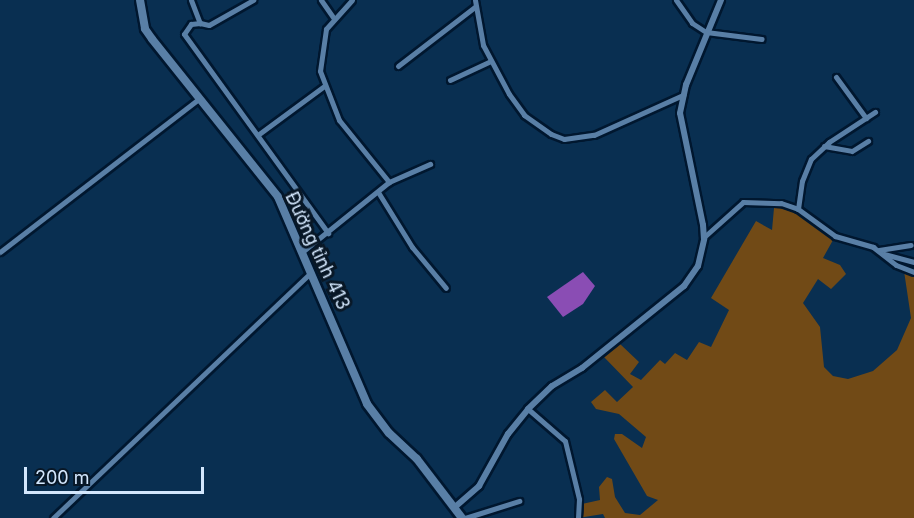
<!DOCTYPE html>
<meta charset="utf-8">
<style>
body{margin:0}
#map{position:relative;width:914px;height:518px;overflow:hidden;background:#092f51;font-family:Inter,sans-serif}
div>[style]{position:absolute}
[style*='--x']{left:calc(var(--x)*1px);top:calc(var(--y)*1px);width:calc(var(--w)*1px);rotate:calc(var(--a)*1deg)}
.green>*{inset:0;background:#714a16}
.water>*{inset:0;background:#8a4db4}
.roads{filter:drop-shadow(2px 0 #00172f) drop-shadow(-2px 0 #00172f) drop-shadow(0 2px #00172f) drop-shadow(0 -2px #00172f)}
.minor>*{height:5px;margin:-2.5px;padding:0 2.5px;transform-origin:2.5px;border-radius:2.5px;background:#597fa6}
.tertiary>*{height:6px;margin:-3px;padding:0 3px;transform-origin:3px;border-radius:3px;background:#597fa6}
.secondary>*{height:8px;margin:-4px;padding:0 4px;transform-origin:4px;border-radius:4px;background:#597fa6}
span{translate:-50% -50%;white-space:nowrap;text-align:center;line-height:1.15;-webkit-text-stroke:6px #081726;paint-order:stroke}
.street-label{font-size:18px;color:#d3e7fd}
.scale{position:absolute;left:24px;top:467px;width:180px;height:27px;box-sizing:border-box;border:3px solid #d3e7fd;border-top:0;padding-left:8px;font-size:18px;line-height:21px;white-space:nowrap;color:#d3e7fd;-webkit-text-stroke:4px #081726;paint-order:stroke}
</style>
<div id="map">
<div class="green">
<i style="clip-path:polygon(779px 206px,796px 212px,833px 240px,823px 258px,840px 265px,846px 274px,831px 289px,818px 279px,803px 303px,820px 327px,824px 367px,833px 376px,848px 379px,873px 371px,897px 350px,911px 318px,904px 271px,914px 274px,914px 518px,605px 518px,603px 514px,578px 518px,582px 504px,600px 500px,599px 487px,607px 477px,612px 479px,615px 497px,625px 513px,640px 515px,658px 500px,647px 496px,614px 439px,615px 434px,622px 434px,642px 448px,646px 437px,619px 414px,596px 409px,591px 402px,605px 390px,617px 402px,633px 387px,603px 356px,619px 343px,639px 362px,630px 374px,641px 380px,660px 360px,665px 364px,675px 353px,687px 360px,699px 342px,711px 347px,729px 310px,711px 298px,756px 221px,772px 230px,774px 208px)"></i>
</div>
<div class="water">
<i style="clip-path:polygon(583px 272px,595px 286px,583px 304px,563px 317px,547px 297px)"></i>
</div>
<div class="roads">
<div class="minor">
<i style="--x:191;--y:0;--w:25;--a:69"></i>
<i style="--x:200;--y:23;--w:9;--a:174"></i>
<i style="--x:191;--y:24;--w:12;--a:125"></i>
<i style="--x:184;--y:34;--w:246;--a:54.1"></i>
<i style="--x:321;--y:0;--w:21;--a:55"></i>
<i style="--x:352;--y:0;--w:39;--a:132"></i>
<i style="--x:326;--y:29;--w:42;--a:98.1"></i>
<i style="--x:320;--y:71;--w:53;--a:68.8"></i>
<i style="--x:339;--y:120;--w:80;--a:51.1"></i>
<i style="--x:475;--y:0;--w:46;--a:79.9"></i>
<i style="--x:483;--y:45;--w:55;--a:62"></i>
<i style="--x:509;--y:94;--w:26;--a:54"></i>
<i style="--x:524;--y:115;--w:33;--a:35"></i>
<i style="--x:551;--y:134;--w:14;--a:21"></i>
<i style="--x:564;--y:139;--w:30;--a:-8"></i>
<i style="--x:594;--y:135;--w:98;--a:-24.2"></i>
<i style="--x:676;--y:0;--w:28;--a:55"></i>
<i style="--x:692;--y:23;--w:17;--a:33"></i>
<i style="--x:706;--y:32;--w:56;--a:7.1"></i>
<i style="--x:200;--y:23;--w:9;--a:13"></i>
<i style="--x:209;--y:25;--w:51;--a:-29.6"></i>
<i style="--x:398;--y:66;--w:98;--a:-37.6"></i>
<i style="--x:836;--y:77;--w:51;--a:53.8"></i>
<i style="--x:450;--y:80;--w:45;--a:-24.9"></i>
<i style="--x:259;--y:134;--w:81;--a:-36.4"></i>
<i style="--x:824;--y:146;--w:28;--a:10"></i>
<i style="--x:852;--y:151;--w:19;--a:-32"></i>
<i style="--x:378;--y:192;--w:65;--a:58.3"></i>
<i style="--x:412;--y:247;--w:53;--a:50.3"></i>
<i style="--x:798;--y:209;--w:28;--a:-82"></i>
<i style="--x:802;--y:181;--w:24;--a:-68"></i>
<i style="--x:811;--y:159;--w:25;--a:-43"></i>
<i style="--x:829;--y:142;--w:55;--a:-33.1"></i>
<i style="--x:704;--y:237;--w:52;--a:-41.9"></i>
<i style="--x:743;--y:202;--w:38;--a:2"></i>
<i style="--x:781;--y:203;--w:18;--a:19"></i>
<i style="--x:798;--y:209;--w:46;--a:36.1"></i>
<i style="--x:835;--y:236;--w:40;--a:16"></i>
<i style="--x:873;--y:247;--w:29;--a:38"></i>
<i style="--x:896;--y:265;--w:19;--a:21"></i>
<i style="--x:879;--y:250;--w:32;--a:-9"></i>
<i style="--x:0;--y:252;--w:251;--a:-37.6"></i>
<i style="--x:302;--y:252;--w:112;--a:-38.8"></i>
<i style="--x:389;--y:182;--w:45;--a:-23.7"></i>
<i style="--x:884;--y:254;--w:31;--a:15"></i>
<i style="--x:528;--y:409;--w:49;--a:40.9"></i>
<i style="--x:565;--y:441;--w:60;--a:76.4"></i>
<i style="--x:579;--y:499;--w:19;--a:93"></i>
<i style="--x:53;--y:518;--w:355;--a:-43.6"></i>
<i style="--x:465;--y:518;--w:57;--a:-17.5"></i>
</div>
<div class="tertiary">
<i style="--x:455;--y:507;--w:32;--a:-41"></i>
<i style="--x:479;--y:486;--w:60;--a:-60.9"></i>
<i style="--x:508;--y:434;--w:32;--a:-51"></i>
<i style="--x:528;--y:409;--w:33;--a:-44"></i>
<i style="--x:552;--y:386;--w:35;--a:-31"></i>
<i style="--x:582;--y:368;--w:131;--a:-38.8"></i>
<i style="--x:684;--y:286;--w:24;--a:-55"></i>
<i style="--x:698;--y:266;--w:28;--a:-77"></i>
<i style="--x:704;--y:239;--w:14;--a:-94"></i>
<i style="--x:703;--y:225;--w:114;--a:-101.6"></i>
<i style="--x:680;--y:113;--w:29;--a:-78"></i>
<i style="--x:686;--y:85;--w:92;--a:-67.6"></i>
</div>
<div class="secondary">
<i style="--x:140;--y:0;--w:29;--a:80"></i>
<i style="--x:145;--y:29;--w:12;--a:55"></i>
<i style="--x:152;--y:39;--w:202;--a:51.4"></i>
<i style="--x:278;--y:197;--w:225;--a:66.7"></i>
<i style="--x:367;--y:404;--w:36;--a:53"></i>
<i style="--x:389;--y:433;--w:38;--a:43"></i>
<i style="--x:417;--y:459;--w:74;--a:52.7"></i>
</div>
</div>
<div class="street-label">
<span style="left:317px;top:251px;rotate:65deg">Đường tỉnh 413</span>
</div>
<div class="scale">200 m</div>
</div>
